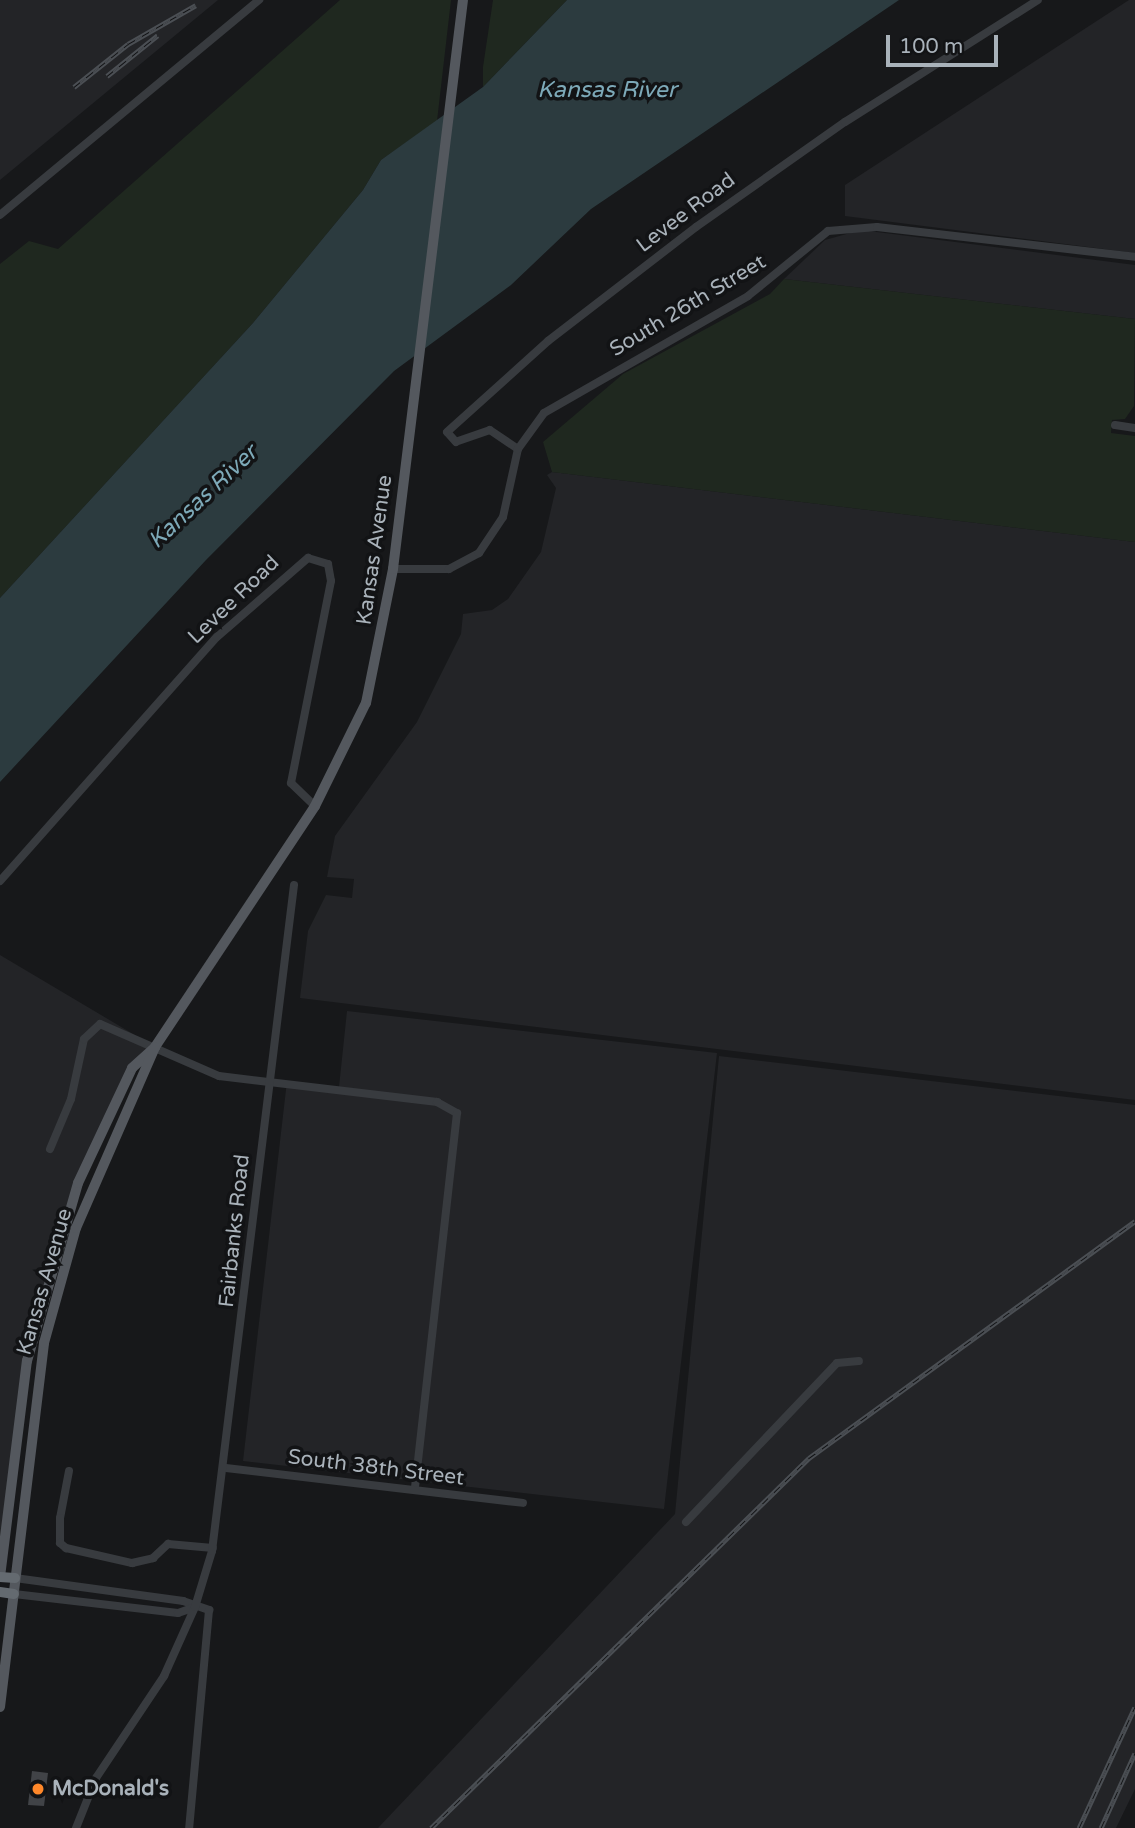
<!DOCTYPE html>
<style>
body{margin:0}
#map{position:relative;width:1135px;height:1828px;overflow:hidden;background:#17181a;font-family:"Varela Round",sans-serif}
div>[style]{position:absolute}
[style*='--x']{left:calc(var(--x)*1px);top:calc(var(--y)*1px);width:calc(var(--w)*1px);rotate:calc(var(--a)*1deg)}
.built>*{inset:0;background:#232427}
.green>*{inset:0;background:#1f281f}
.water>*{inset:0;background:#2c3b3f}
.building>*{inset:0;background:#414347}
.minor>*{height:8px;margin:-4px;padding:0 4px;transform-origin:4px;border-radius:4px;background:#383b3f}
.major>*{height:10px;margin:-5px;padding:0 5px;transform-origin:5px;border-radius:5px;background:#54585e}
.highway>*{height:10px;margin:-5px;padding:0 5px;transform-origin:5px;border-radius:5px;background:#646a70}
.rail>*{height:5px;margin-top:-2.5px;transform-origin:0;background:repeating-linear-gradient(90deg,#121315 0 8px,#4b4f54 0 16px);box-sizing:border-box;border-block:2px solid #4b4f54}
.dots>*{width:19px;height:19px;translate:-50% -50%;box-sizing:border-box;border:4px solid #121315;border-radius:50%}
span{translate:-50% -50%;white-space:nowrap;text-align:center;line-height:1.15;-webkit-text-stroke:7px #121315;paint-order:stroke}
.street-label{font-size:21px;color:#a9b2ba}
.poi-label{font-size:21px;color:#a9b2ba;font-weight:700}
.left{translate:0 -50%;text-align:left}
.water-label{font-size:23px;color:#7da9b8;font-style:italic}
.scale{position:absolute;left:886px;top:35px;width:112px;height:32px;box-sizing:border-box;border:4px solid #a9b2ba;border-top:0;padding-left:9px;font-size:21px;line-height:24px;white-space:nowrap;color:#a9b2ba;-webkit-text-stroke:5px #121315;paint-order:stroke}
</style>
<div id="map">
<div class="built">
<i style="clip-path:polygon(0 0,218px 0,0 180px)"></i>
<i style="clip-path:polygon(1129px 0,1135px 0,1135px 253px,845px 216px,845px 185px)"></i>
<i style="clip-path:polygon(861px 230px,1135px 265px,1135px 319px,784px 279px,825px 240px)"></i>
<i style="clip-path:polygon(552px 472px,1135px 542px,1135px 1100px,300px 998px,308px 931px,326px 895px,352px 898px,354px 879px,327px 877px,335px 836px,417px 722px,461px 634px,463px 614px,492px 610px,508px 599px,541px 552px,556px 488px,547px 475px)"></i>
<i style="clip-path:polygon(0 955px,155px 1047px,132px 1068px,78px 1183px,39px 1306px,0 1563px)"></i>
<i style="clip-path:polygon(347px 1011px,717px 1053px,664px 1509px,243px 1461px,287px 1081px,339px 1087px)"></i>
<i style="clip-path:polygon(719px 1056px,1135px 1105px,1135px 1789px,1116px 1828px,378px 1828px,675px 1514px)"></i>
</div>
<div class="green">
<i style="clip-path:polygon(340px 0,451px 0,437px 121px,381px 160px,363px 190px,253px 323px,0 598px,0 264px,29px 241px,58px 249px)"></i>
<i style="clip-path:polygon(493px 0,567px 0,483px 87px,483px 67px)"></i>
<i style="clip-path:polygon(784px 279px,1135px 319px,1134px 406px,1125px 419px,1112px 420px,1111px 433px,1135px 436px,1135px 542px,552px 472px,543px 442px,623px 374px,770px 294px)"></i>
</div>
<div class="water">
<i style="clip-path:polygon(567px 0,899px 0,591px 209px,511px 285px,394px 371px,206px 560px,0 782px,0 598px,253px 323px,363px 190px,381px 160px,483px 87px)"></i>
</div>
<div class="building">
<i style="clip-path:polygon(32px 1771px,48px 1773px,44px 1806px,28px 1805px)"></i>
</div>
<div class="minor">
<i style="--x:0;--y:215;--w:337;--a:-39.7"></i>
<i style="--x:1115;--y:425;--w:20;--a:9"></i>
<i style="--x:518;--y:449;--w:34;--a:-146"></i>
<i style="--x:490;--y:430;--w:36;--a:161"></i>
<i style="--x:456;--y:442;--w:13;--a:-132"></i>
<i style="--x:447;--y:432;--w:136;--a:-42"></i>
<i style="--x:548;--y:341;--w:187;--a:-37.6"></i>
<i style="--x:696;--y:227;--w:182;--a:-35.2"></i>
<i style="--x:845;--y:122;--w:228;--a:-32.3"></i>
<i style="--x:393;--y:569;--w:56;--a:0"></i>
<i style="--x:449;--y:569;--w:34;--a:-28"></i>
<i style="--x:479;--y:553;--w:43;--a:-56.3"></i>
<i style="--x:503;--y:517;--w:70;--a:-77.6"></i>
<i style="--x:518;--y:449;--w:44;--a:-54.2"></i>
<i style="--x:544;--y:413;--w:235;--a:-29.8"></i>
<i style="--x:748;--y:296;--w:103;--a:-39.1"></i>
<i style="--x:828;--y:231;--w:49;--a:-4.7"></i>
<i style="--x:877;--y:227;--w:260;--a:6.6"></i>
<i style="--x:0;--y:881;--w:327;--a:-48.4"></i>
<i style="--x:217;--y:637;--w:121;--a:-41"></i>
<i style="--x:308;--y:558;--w:21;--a:17"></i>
<i style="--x:328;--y:564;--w:17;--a:80"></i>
<i style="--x:331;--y:581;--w:206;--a:101.2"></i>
<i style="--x:291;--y:783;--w:33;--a:44"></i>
<i style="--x:50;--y:1149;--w:54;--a:-67.2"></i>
<i style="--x:71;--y:1099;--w:61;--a:-77.8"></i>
<i style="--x:84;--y:1039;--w:22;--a:-43"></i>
<i style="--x:100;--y:1024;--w:130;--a:23.6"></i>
<i style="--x:219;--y:1076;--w:220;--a:6.8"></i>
<i style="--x:437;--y:1102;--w:23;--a:29"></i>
<i style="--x:457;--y:1113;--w:378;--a:96.4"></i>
<i style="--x:226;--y:1468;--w:299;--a:6.7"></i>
<i style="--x:69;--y:1471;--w:48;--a:100.8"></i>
<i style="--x:60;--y:1518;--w:25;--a:90"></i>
<i style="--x:60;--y:1543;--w:8;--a:40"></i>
<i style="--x:66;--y:1548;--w:68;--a:12.8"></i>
<i style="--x:132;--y:1563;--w:22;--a:-13"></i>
<i style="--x:153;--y:1558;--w:21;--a:-43"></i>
<i style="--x:168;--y:1544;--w:45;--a:5.1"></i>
<i style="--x:686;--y:1522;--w:219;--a:-46.5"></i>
<i style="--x:837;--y:1363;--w:22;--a:-5"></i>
<i style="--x:15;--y:1578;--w:170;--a:7.8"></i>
<i style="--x:183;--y:1601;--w:28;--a:19"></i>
<i style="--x:209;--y:1610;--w:219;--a:95.2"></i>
<i style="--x:14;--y:1594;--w:165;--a:6.6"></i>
<i style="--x:178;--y:1613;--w:18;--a:-19"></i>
<i style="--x:76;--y:1828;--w:54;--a:-68.2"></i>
<i style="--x:96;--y:1778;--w:123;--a:-56.3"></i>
<i style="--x:164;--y:1676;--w:76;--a:-65.8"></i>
<i style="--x:195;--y:1607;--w:59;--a:-73.1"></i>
<i style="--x:212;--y:1551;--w:671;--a:-82.98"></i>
</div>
<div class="major">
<i style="--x:0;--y:1577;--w:218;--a:-82.9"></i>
<i style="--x:27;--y:1361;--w:185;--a:-74"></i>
<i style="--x:78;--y:1183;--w:127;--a:-64.8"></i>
<i style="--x:132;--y:1068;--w:31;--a:-42"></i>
<i style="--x:155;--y:1047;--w:289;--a:-56.4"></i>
<i style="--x:315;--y:806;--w:115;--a:-63.7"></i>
<i style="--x:366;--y:703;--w:137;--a:-78.6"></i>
<i style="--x:393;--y:569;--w:573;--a:-82.99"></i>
<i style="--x:0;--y:1707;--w:367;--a:-83.1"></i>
<i style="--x:44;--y:1343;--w:119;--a:-74.5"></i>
<i style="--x:76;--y:1228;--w:197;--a:-66.4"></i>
</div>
<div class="highway">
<i style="--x:0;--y:1577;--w:15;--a:4"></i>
<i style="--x:0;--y:1592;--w:14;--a:8"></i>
</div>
<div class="rail">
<i style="--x:107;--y:76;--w:65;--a:-38.8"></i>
<i style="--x:74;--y:87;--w:69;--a:-38.5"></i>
<i style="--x:128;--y:44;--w:78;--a:-29.8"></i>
<i style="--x:431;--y:1828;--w:529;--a:-44.39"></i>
<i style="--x:809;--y:1458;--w:403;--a:-36"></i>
<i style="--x:1079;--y:1828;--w:133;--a:-65.2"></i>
<i style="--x:1101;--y:1828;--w:82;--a:-65.6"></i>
</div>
<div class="dots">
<i style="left:38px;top:1789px;background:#ff882a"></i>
</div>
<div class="street-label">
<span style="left:686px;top:213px;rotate:-37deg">Levee Road</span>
<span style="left:688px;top:306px;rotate:-31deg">South 26th Street</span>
<span style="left:375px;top:550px;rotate:-82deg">Kansas Avenue</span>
<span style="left:234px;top:600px;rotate:-44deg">Levee Road</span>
<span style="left:235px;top:1231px;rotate:-84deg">Fairbanks Road</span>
<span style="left:45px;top:1282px;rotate:-74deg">Kansas Avenue</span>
<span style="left:376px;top:1468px;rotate:7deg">South 38th Street</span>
</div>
<div class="poi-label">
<span class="left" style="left:52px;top:1789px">McDonald's</span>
</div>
<div class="water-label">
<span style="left:607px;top:90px">Kansas River</span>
<span style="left:203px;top:497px;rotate:-43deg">Kansas River</span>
</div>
<div class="scale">100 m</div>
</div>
